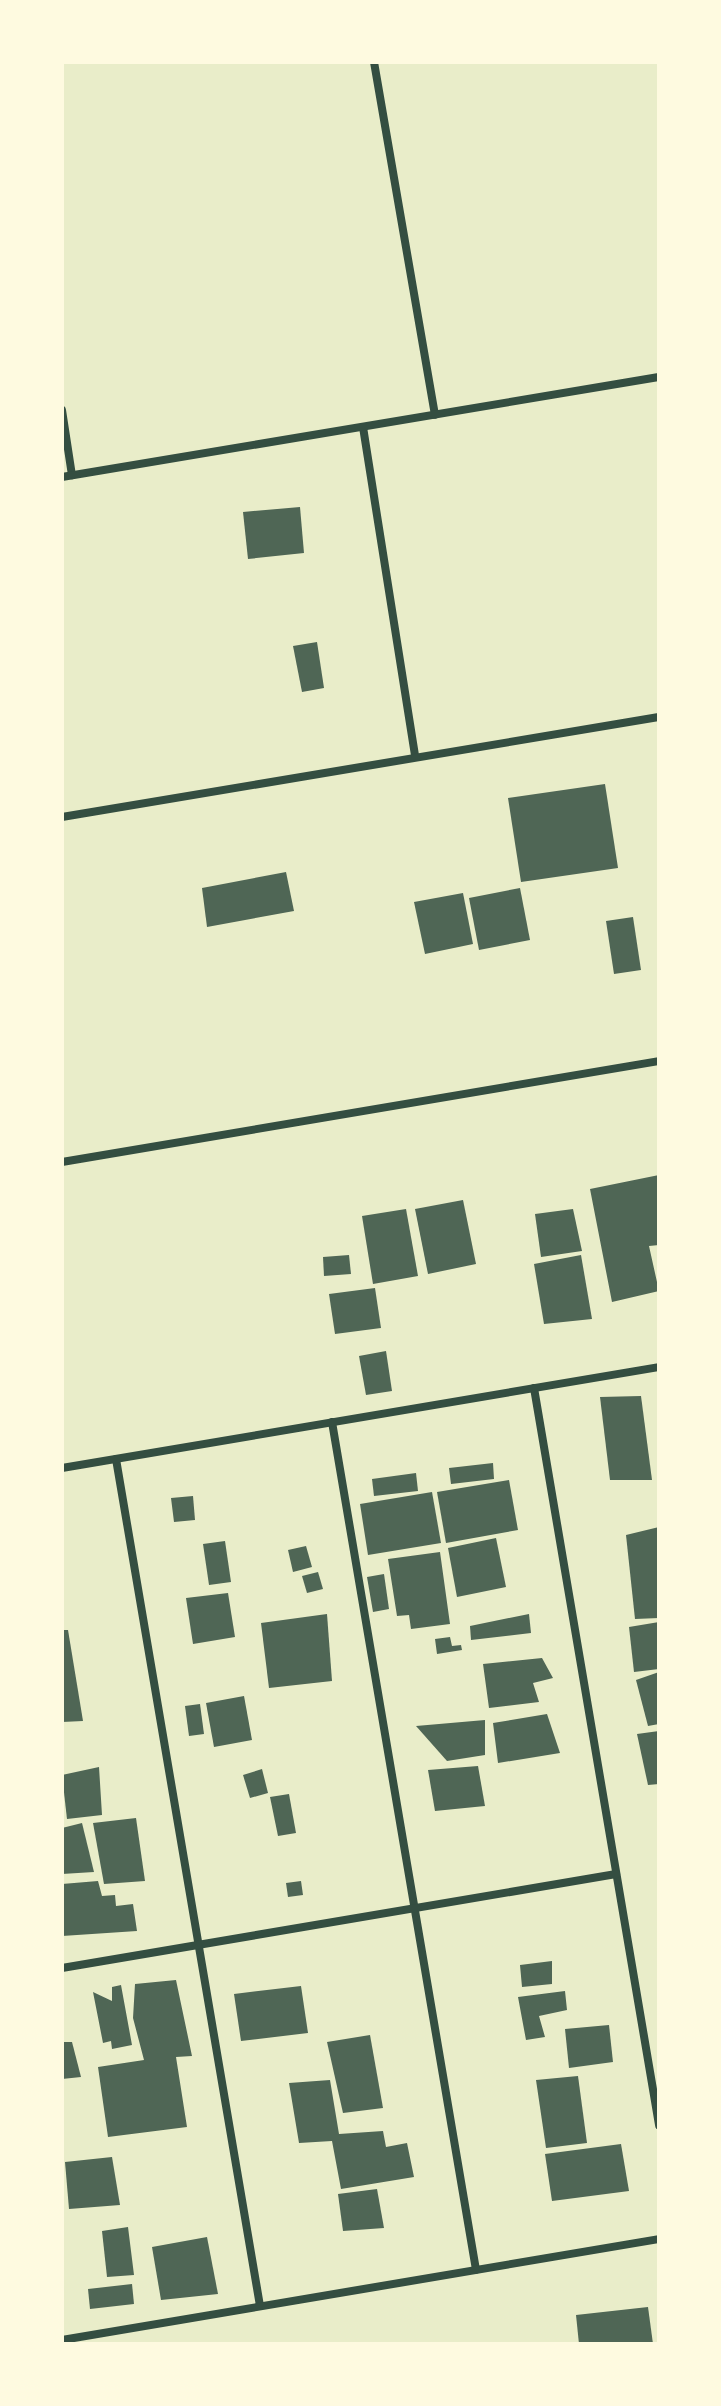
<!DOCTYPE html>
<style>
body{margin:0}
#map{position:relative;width:721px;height:2406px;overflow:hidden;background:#e9edc9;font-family:"Sofia Sans Condensed",sans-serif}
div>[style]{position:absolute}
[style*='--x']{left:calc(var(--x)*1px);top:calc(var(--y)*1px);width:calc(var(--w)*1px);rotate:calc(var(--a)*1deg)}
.building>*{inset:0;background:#4f6655}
.minor>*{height:8px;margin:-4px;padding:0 4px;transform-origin:4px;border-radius:4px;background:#344e41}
span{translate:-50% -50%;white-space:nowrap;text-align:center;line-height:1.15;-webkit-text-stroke:8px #fefae0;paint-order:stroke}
.frame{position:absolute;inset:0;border:64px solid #fefae0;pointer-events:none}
</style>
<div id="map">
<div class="building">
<i style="clip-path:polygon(300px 507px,304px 553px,248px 559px,243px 512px)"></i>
<i style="clip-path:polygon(317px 642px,324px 688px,302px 692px,293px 646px)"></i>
<i style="clip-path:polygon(605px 784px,618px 868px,521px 882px,508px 798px)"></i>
<i style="clip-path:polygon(286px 872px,294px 911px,207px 927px,202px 888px)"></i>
<i style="clip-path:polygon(520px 888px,530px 940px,479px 950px,469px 898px)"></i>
<i style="clip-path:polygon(463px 893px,473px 944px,425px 954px,414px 902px)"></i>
<i style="clip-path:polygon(633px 917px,641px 970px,614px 974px,606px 921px)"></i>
<i style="clip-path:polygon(659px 1175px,659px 1245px,649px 1246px,659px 1291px,612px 1302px,590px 1189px)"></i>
<i style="clip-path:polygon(463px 1200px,476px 1264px,428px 1274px,415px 1209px)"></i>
<i style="clip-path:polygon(406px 1209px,418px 1276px,373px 1284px,362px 1216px)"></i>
<i style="clip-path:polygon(573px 1209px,582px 1251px,541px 1257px,535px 1214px)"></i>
<i style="clip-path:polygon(349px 1255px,351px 1274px,324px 1276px,323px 1257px)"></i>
<i style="clip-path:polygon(581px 1255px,592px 1319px,544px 1324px,534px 1264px)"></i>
<i style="clip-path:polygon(375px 1288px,381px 1328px,335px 1334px,329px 1294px)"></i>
<i style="clip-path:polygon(386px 1351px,392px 1391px,366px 1395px,359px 1356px)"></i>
<i style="clip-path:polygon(641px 1396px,652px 1480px,610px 1480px,600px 1397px)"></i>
<i style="clip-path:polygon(493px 1463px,494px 1479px,451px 1484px,449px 1468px)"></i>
<i style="clip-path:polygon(416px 1473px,418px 1491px,374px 1496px,372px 1479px)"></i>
<i style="clip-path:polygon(509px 1480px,518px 1530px,446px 1543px,437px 1492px)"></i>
<i style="clip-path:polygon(432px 1492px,441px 1543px,368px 1555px,360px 1504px)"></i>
<i style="clip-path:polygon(193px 1496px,195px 1520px,174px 1522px,171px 1498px)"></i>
<i style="clip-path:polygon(659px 1527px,659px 1618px,635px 1619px,626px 1535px)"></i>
<i style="clip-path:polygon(496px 1538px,506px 1587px,457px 1597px,448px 1548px)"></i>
<i style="clip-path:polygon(225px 1541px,231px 1582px,209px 1585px,203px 1544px)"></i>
<i style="clip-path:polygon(306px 1546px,312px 1567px,293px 1572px,288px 1550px)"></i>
<i style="clip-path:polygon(440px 1552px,450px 1624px,411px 1629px,409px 1615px,397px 1616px,388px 1559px)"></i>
<i style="clip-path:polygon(318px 1572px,323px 1589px,307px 1593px,302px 1576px)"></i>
<i style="clip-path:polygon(384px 1574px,389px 1609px,373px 1612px,367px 1577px)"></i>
<i style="clip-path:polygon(228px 1593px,235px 1637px,193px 1644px,186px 1598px)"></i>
<i style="clip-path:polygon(327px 1614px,332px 1681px,269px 1688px,261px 1623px)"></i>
<i style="clip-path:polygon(529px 1614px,531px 1633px,471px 1640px,470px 1626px)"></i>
<i style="clip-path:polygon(659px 1622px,659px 1669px,634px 1672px,629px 1627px)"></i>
<i style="clip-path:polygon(62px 1630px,68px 1630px,83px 1721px,62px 1722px)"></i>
<i style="clip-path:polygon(450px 1637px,452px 1646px,461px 1645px,462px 1650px,437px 1654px,435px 1639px)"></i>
<i style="clip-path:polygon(542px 1658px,553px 1678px,533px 1683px,539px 1702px,489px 1708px,483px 1664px)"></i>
<i style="clip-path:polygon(659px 1672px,659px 1724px,648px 1726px,636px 1680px)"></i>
<i style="clip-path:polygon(244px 1696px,252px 1740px,214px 1747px,206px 1703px)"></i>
<i style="clip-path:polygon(200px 1704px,204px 1734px,189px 1736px,185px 1706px)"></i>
<i style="clip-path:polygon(547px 1714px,560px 1753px,498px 1763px,493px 1723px)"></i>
<i style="clip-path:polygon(485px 1720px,485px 1755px,447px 1761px,416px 1726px)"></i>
<i style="clip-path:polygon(659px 1731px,659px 1784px,648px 1785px,637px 1734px)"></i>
<i style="clip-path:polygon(478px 1766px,485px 1806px,435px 1811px,428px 1770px)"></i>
<i style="clip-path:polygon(99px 1767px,102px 1815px,67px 1819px,62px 1775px)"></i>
<i style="clip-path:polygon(262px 1769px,268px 1793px,250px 1798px,243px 1775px)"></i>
<i style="clip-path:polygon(289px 1794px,296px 1833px,278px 1836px,270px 1797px)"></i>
<i style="clip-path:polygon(136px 1818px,145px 1881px,104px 1884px,93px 1823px)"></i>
<i style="clip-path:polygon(82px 1823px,94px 1872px,62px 1874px,62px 1828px)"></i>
<i style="clip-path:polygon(98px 1881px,102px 1896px,115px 1895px,116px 1906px,133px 1904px,137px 1931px,62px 1936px,62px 1884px)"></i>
<i style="clip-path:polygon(301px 1881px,303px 1895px,288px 1897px,286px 1883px)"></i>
<i style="clip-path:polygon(552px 1961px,552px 1984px,522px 1987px,520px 1965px)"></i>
<i style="clip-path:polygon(176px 1980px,192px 2056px,176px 2057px,187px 2127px,108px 2137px,98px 2067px,144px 2060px,133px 2018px,135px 1984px)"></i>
<i style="clip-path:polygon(121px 1985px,132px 2045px,112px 2049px,111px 2041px,103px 2043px,93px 1992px,112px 2001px,112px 1987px)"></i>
<i style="clip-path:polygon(301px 1986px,308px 2033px,241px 2041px,234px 1994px)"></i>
<i style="clip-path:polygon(565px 1991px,567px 2010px,539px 2016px,545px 2037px,526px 2040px,518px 1997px)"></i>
<i style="clip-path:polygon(609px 2025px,613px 2062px,569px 2068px,565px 2029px)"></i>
<i style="clip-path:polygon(370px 2035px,383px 2108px,343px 2113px,327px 2042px)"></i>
<i style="clip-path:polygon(62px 2042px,72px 2042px,81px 2077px,62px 2079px)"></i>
<i style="clip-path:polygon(578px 2076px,587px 2143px,546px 2148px,536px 2080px)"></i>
<i style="clip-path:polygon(330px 2080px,339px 2134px,383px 2131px,386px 2147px,407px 2143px,414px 2177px,341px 2189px,332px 2141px,299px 2143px,289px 2083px)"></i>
<i style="clip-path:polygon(621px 2144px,629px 2191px,552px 2201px,545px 2154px)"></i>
<i style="clip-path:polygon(112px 2157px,120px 2205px,69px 2209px,65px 2162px)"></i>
<i style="clip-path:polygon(377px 2189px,384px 2228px,343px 2231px,338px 2194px)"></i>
<i style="clip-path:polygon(128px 2227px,134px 2275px,107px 2277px,102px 2231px)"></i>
<i style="clip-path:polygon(207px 2237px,218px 2294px,161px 2300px,152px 2247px)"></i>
<i style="clip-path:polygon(132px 2284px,134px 2304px,90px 2309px,88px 2289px)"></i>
<i style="clip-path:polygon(648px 2307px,653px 2344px,579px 2344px,576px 2315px)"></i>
</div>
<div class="minor">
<i style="--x:374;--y:62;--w:358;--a:80.2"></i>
<i style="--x:62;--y:410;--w:66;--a:81.3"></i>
<i style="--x:363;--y:427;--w:334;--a:81"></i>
<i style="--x:62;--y:477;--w:605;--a:-9.51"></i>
<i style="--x:62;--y:817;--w:605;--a:-9.51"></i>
<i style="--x:62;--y:1162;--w:605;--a:-9.6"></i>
<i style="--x:534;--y:1388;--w:748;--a:80.37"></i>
<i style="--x:332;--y:1422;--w:860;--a:80.36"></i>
<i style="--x:116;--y:1459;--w:859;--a:80.35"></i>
<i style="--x:62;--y:1468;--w:605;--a:-9.6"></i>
<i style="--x:62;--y:1968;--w:562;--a:-9.63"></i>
<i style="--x:62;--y:2340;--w:605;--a:-9.6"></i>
</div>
<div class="frame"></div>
</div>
